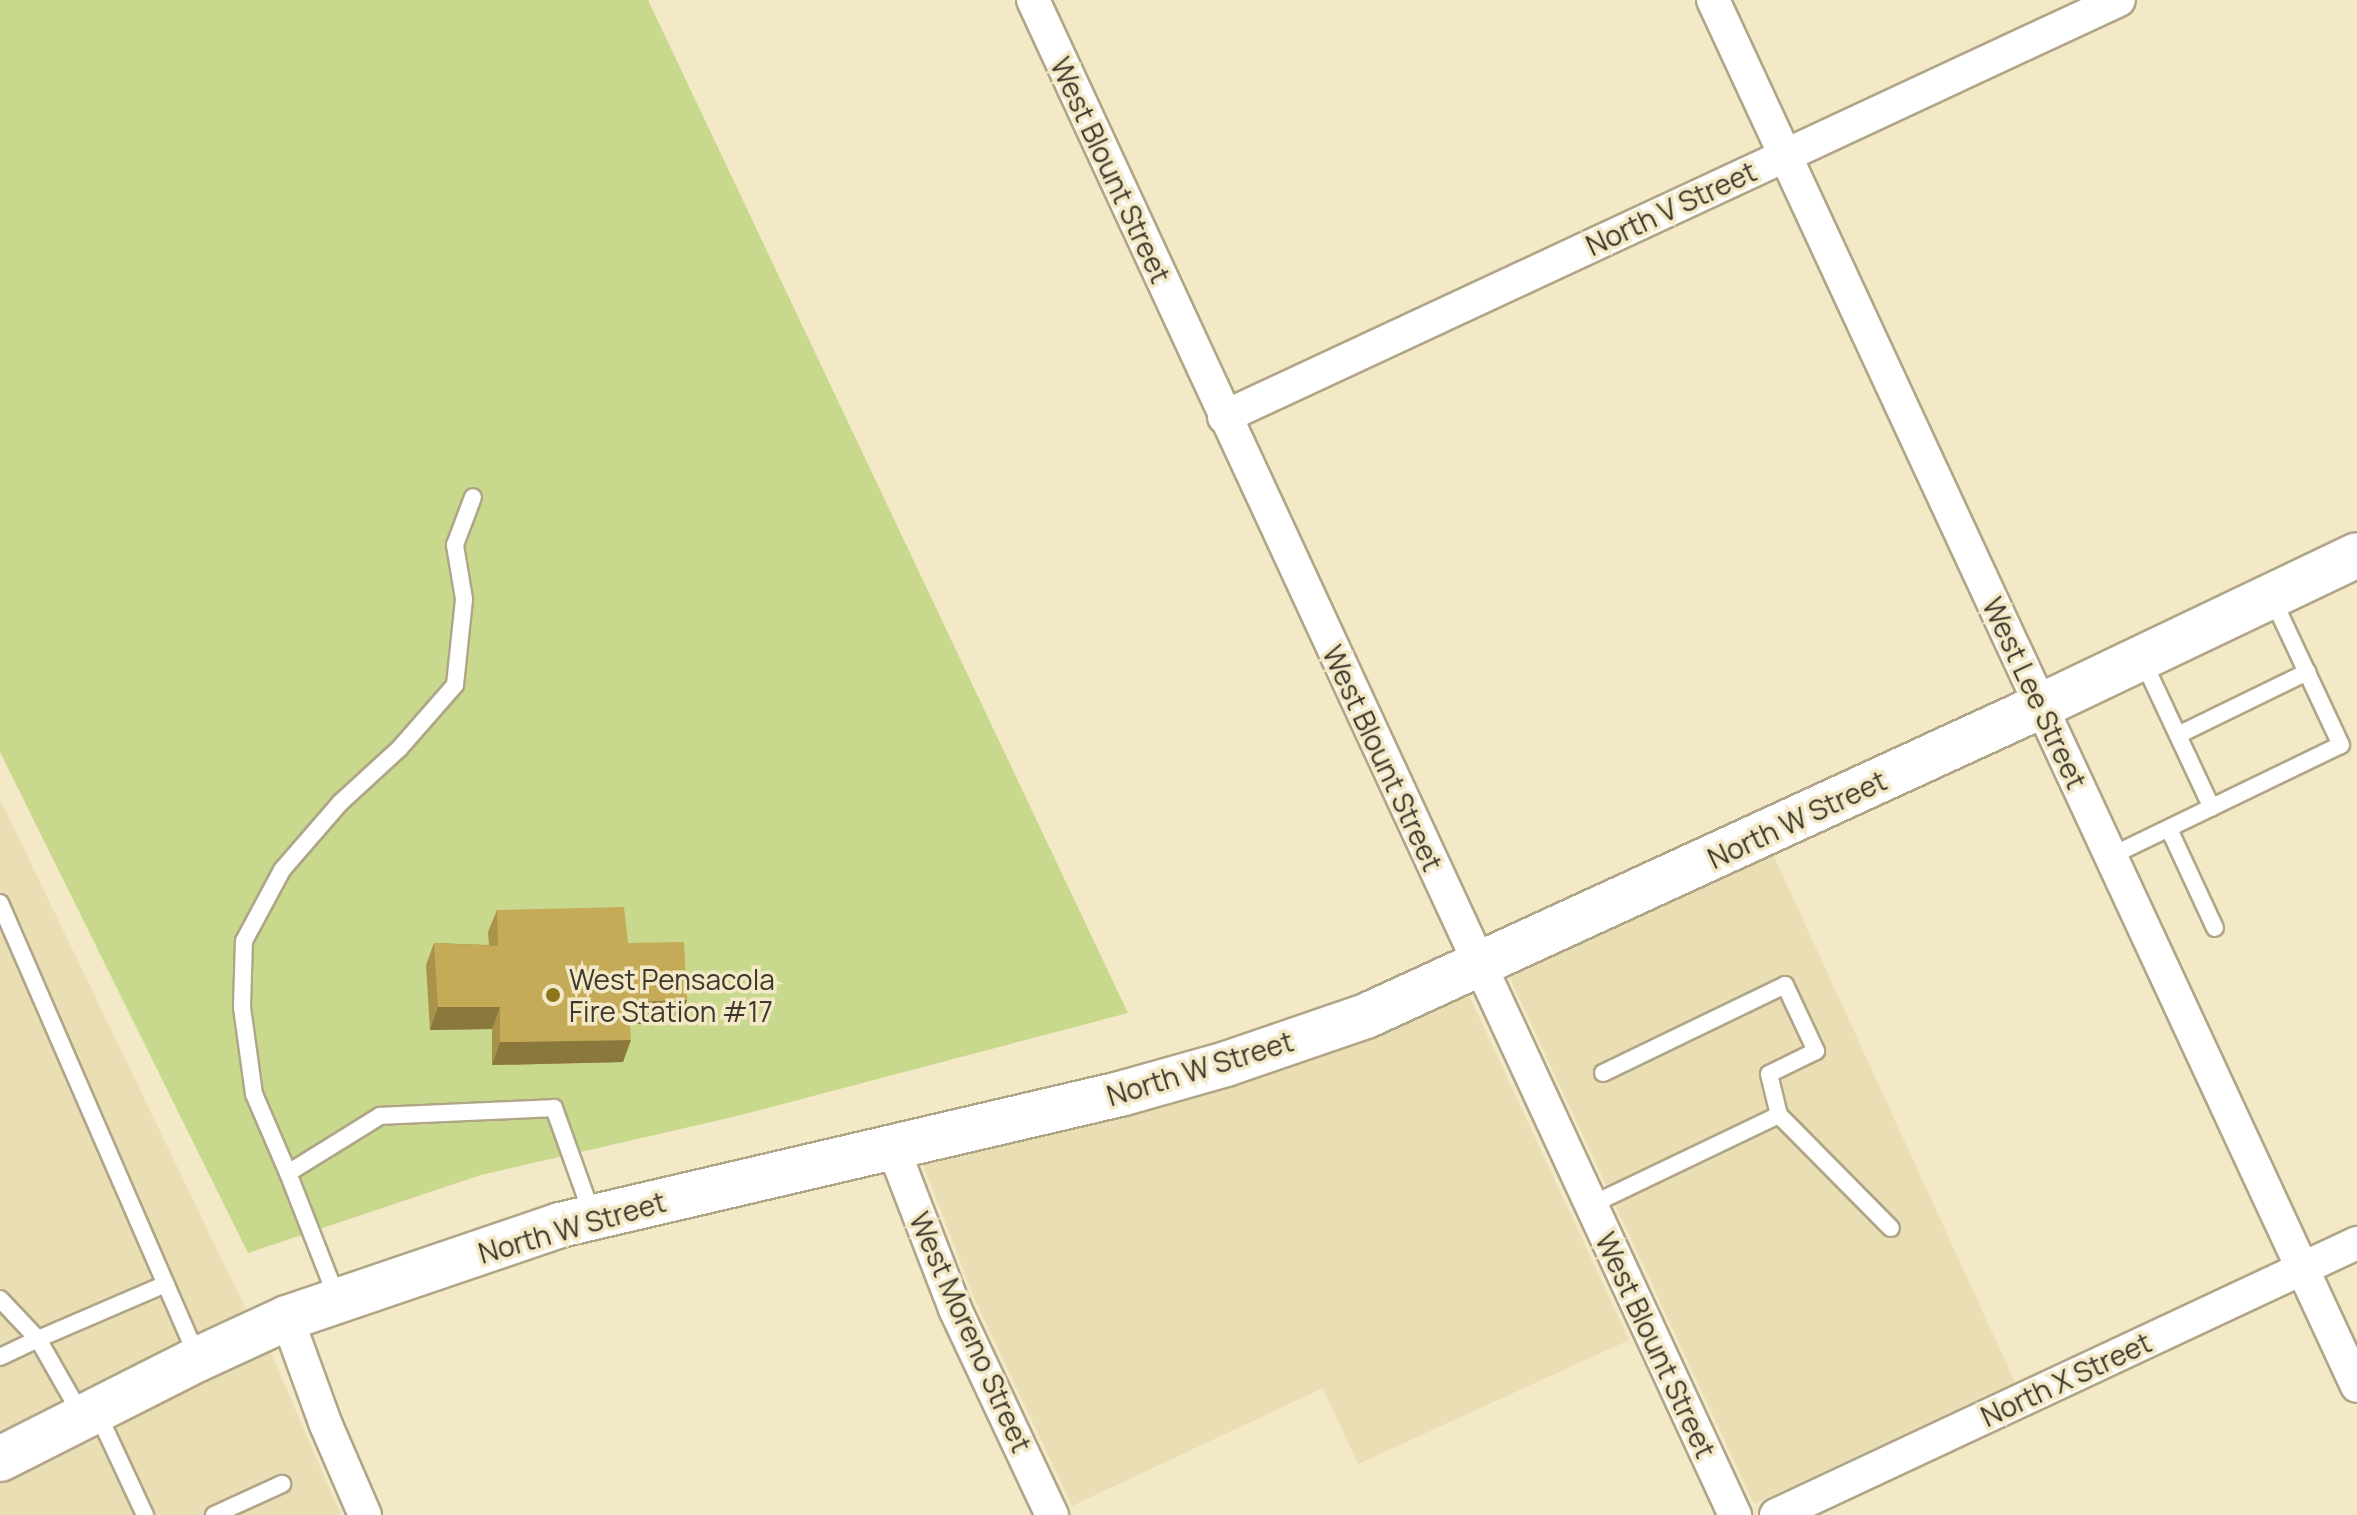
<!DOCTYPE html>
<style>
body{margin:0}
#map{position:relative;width:2357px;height:1515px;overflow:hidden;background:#f3e9c7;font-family:Manrope,sans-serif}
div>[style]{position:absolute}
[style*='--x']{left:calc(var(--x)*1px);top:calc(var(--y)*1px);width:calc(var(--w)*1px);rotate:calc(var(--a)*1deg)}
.built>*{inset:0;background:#eadeb5}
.green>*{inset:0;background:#c8d98d}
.roads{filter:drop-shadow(2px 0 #b0a586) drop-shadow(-2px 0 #b0a586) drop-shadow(0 2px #b0a586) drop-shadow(0 -2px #b0a586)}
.lane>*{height:16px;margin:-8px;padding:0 8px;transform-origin:8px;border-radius:8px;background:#fff}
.street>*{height:32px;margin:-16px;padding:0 16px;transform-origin:16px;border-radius:16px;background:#fff}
.secondary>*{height:44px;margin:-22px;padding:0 22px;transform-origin:22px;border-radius:22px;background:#fff}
.wall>*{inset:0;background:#a9934b}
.shaded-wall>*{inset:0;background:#8a783d}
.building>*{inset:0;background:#c5ab57}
.dots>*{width:22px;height:22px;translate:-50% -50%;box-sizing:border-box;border:4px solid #f3e9c7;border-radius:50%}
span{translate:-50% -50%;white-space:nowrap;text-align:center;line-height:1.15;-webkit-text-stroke:7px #f3e9c7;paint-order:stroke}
.street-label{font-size:28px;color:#3d382b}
.poi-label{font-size:28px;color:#3d382b}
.left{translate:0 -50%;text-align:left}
</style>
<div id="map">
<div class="built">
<i style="clip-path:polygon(0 799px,251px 1320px,0 1440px)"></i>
<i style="clip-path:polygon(1772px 852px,2015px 1382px,1754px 1504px,1508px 974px)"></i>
<i style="clip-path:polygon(1468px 993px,1629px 1340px,1358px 1464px,1323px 1388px,1072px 1506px,975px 1300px,922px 1162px)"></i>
<i style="clip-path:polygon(269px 1348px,341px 1515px,0 1515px,0 1481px)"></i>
</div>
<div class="green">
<i style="clip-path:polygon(0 0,648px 0,1128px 1013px,737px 1116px,481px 1175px,248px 1253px,0 752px)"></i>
</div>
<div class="roads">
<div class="lane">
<i style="--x:2143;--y:661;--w:162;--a:64.9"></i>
<i style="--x:2178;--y:735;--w:144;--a:-26"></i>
<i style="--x:2169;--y:829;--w:109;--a:65.1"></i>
<i style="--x:2111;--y:856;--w:255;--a:-25.8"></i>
<i style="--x:2341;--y:745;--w:162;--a:-115.1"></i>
<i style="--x:0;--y:903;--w:494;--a:66.5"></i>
<i style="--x:1603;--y:1073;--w:202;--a:-25.8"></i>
<i style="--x:1785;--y:985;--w:73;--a:64.8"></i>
<i style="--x:1816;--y:1051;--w:52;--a:153.9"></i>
<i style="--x:1769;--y:1074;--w:42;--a:76.3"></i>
<i style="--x:288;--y:1173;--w:86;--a:-113.3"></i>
<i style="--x:254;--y:1094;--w:88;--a:-97.9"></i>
<i style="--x:242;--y:1007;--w:66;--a:-88.3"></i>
<i style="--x:244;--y:941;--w:81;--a:-61.8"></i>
<i style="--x:282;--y:870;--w:89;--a:-49.1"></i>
<i style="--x:340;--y:803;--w:80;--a:-42.5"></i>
<i style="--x:399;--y:749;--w:85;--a:-48.8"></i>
<i style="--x:455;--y:685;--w:86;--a:-84"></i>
<i style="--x:464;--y:599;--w:55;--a:-99.5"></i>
<i style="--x:455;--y:545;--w:51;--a:-69.4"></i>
<i style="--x:1591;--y:1205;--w:208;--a:-25.6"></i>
<i style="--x:1779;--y:1115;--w:159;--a:45.3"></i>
<i style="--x:337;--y:1298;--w:134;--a:-111.4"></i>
<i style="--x:288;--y:1173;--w:108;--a:-31.8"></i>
<i style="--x:380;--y:1116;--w:174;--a:-2.6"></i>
<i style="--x:554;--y:1108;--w:113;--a:70.3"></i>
<i style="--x:0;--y:1299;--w:55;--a:46.5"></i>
<i style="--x:38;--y:1339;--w:139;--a:-23.3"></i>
<i style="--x:0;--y:1357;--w:42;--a:-25.3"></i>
<i style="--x:38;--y:1339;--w:89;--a:60.3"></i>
<i style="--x:97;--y:1412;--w:114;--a:65"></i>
<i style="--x:214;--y:1515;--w:75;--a:-24.5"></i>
</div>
<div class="street">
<i style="--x:1033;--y:0;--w:1670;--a:65.14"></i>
<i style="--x:1713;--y:0;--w:1528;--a:65.08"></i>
<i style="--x:1224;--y:417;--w:987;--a:-24.98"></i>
<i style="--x:893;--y:1148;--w:173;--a:68.9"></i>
<i style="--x:955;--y:1309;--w:228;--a:64.8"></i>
<i style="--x:287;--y:1318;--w:114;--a:70"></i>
<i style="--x:326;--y:1425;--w:98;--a:66.6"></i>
<i style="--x:1776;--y:1515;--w:642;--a:-25.09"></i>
</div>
<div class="secondary">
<i style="--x:0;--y:1459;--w:222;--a:-26.8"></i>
<i style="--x:198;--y:1359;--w:98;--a:-24.7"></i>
<i style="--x:287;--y:1318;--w:288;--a:-18.8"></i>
<i style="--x:560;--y:1225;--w:575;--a:-13.17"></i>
<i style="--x:1120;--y:1094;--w:110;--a:-15.8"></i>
<i style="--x:1226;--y:1064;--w:148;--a:-18.9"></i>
<i style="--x:1366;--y:1016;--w:743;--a:-24.67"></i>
<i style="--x:2041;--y:706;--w:350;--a:-25.5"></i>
</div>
</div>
<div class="wall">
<i style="clip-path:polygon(497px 910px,628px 943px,687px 1000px,679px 1023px,630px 1024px,623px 1062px,492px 1065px,492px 1029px,430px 1030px,426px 965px,434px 943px,489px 945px,488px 932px)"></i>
</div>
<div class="shaded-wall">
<i style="clip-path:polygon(687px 1000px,679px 1023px,621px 1024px,629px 1002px)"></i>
<i style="clip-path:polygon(438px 1007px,500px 1007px,492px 1029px,430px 1030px)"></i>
<i style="clip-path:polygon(631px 1040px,623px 1062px,492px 1065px,500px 1042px)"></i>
</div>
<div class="building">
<i style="clip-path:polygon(624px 907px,628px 943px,684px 942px,687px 1000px,629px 1002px,631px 1040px,500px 1042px,500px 1007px,438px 1007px,434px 943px,498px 946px,497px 910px)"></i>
</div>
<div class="dots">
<i style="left:553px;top:995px;background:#8c761b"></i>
</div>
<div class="street-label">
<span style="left:1111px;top:170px;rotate:65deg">West Blount Street</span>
<span style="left:1671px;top:208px;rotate:-25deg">North V Street</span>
<span style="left:2035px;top:693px;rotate:65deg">West Lee Street</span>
<span style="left:1383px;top:758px;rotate:65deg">West Blount Street</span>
<span style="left:1797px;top:819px;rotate:-25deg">North W Street</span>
<span style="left:1200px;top:1068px;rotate:-17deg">North W Street</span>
<span style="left:572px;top:1227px;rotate:-16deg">North W Street</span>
<span style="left:971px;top:1332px;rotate:66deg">West Moreno Street</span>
<span style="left:1656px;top:1345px;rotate:65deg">West Blount Street</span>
<span style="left:2066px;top:1379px;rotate:-25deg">North X Street</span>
</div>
<div class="poi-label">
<span class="left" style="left:569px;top:995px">West Pensacola<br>Fire Station #17</span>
</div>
</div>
